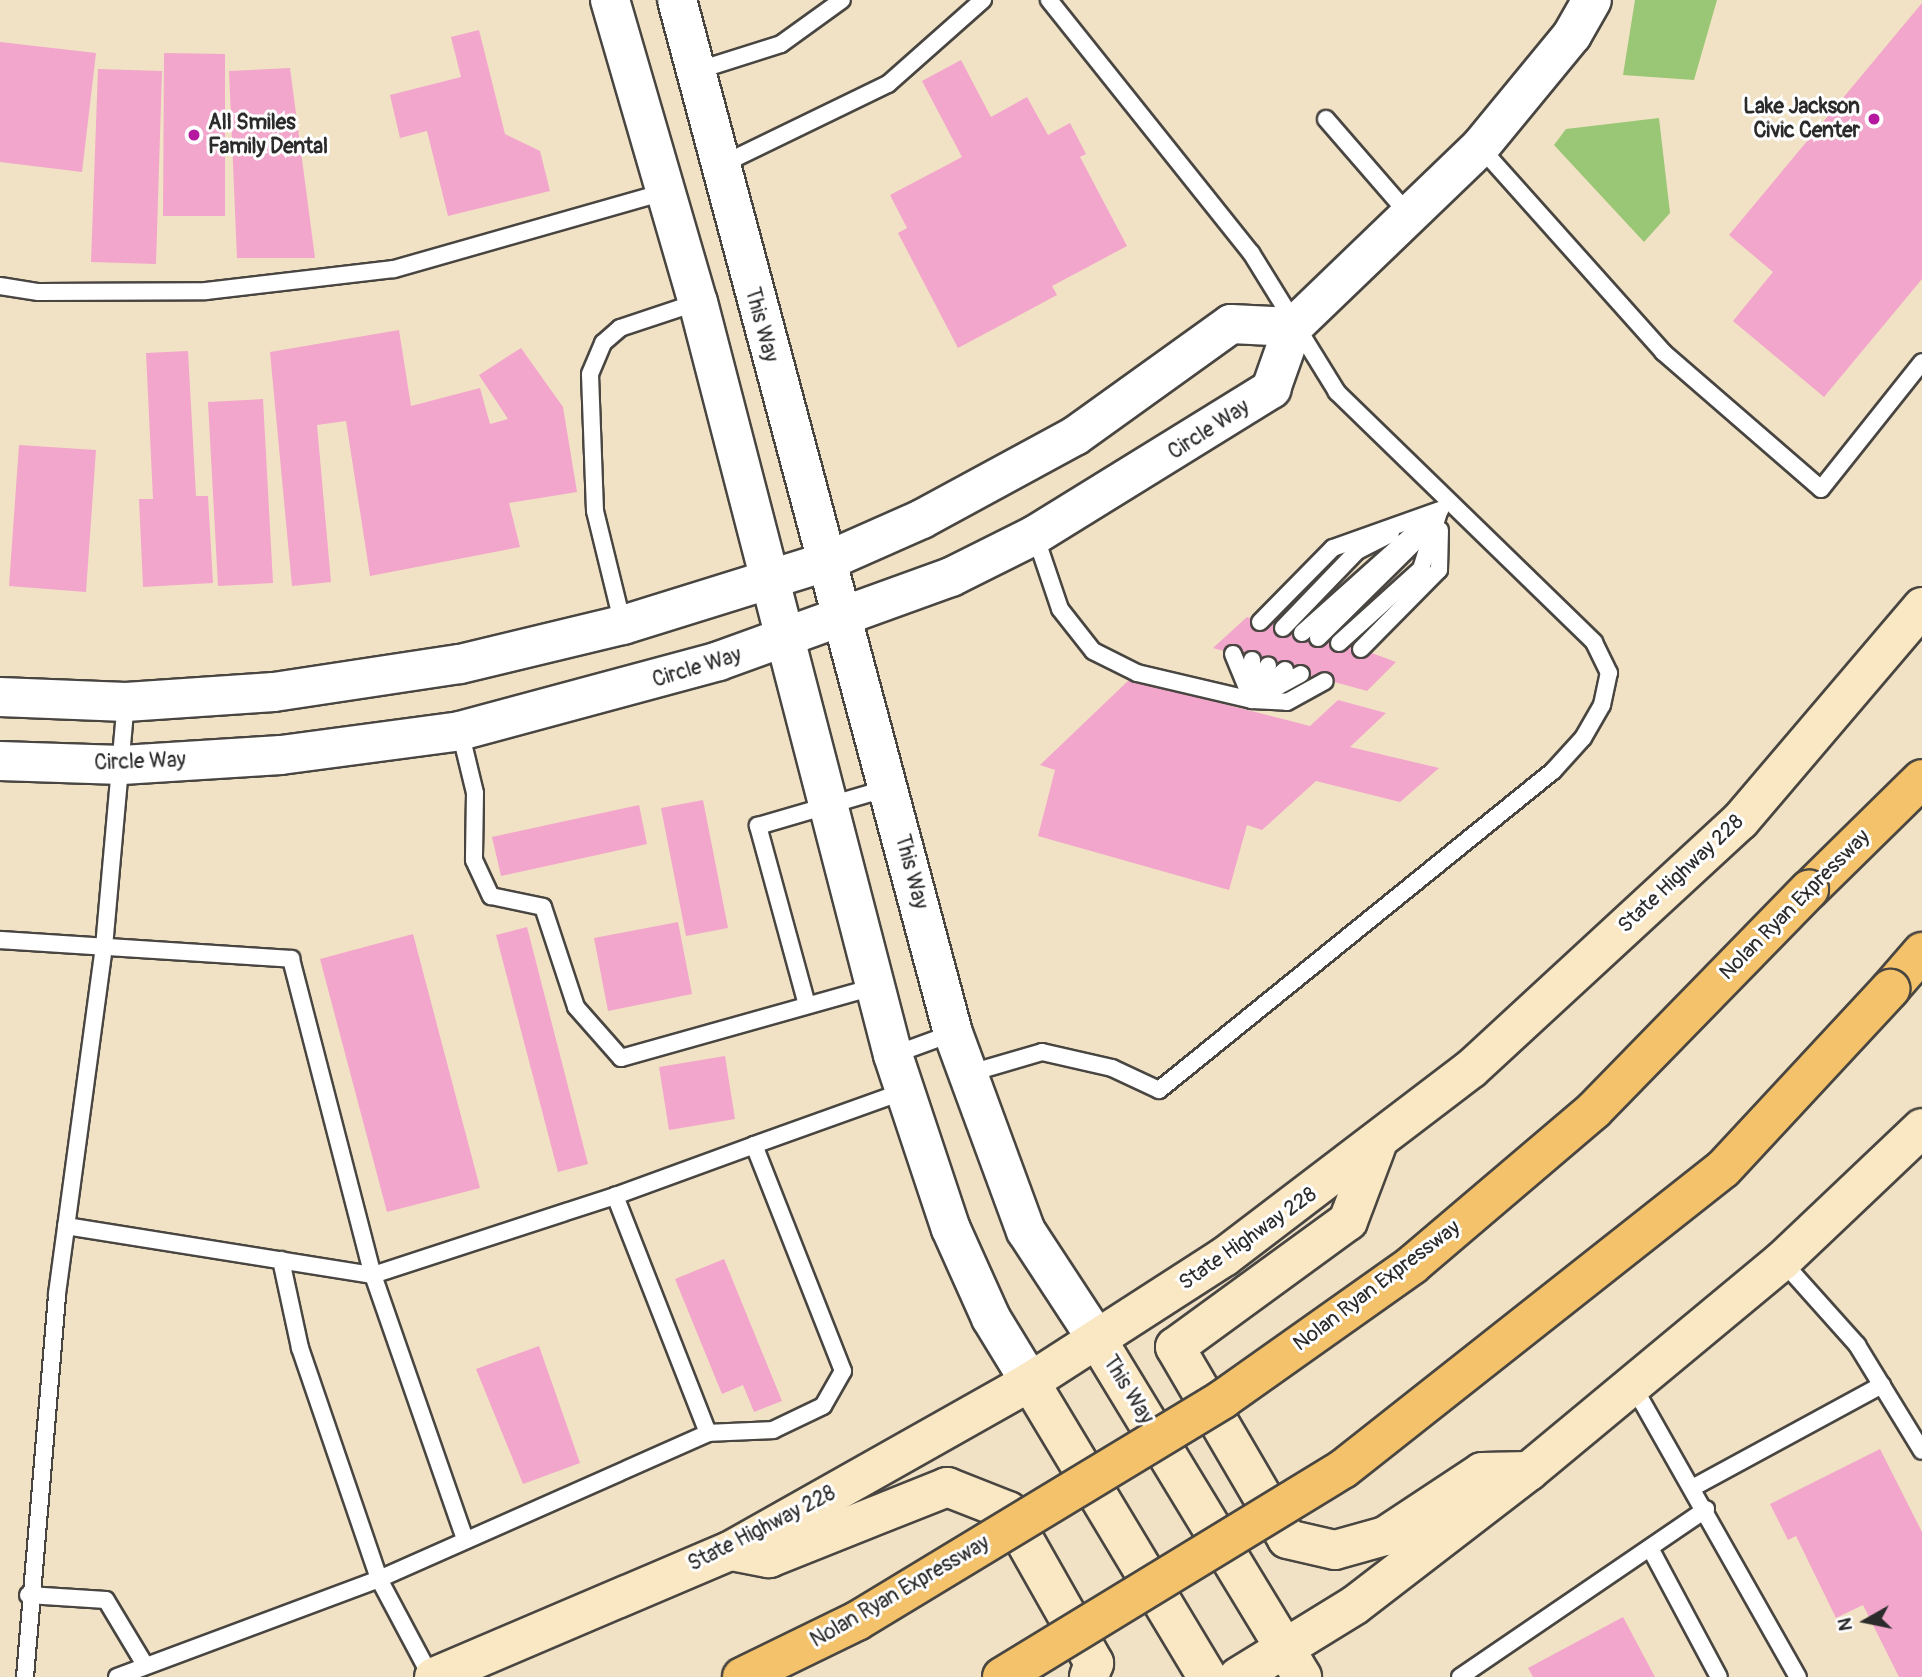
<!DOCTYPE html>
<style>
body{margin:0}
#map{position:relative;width:1922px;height:1677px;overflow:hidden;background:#f1e2c5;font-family:Pangolin,sans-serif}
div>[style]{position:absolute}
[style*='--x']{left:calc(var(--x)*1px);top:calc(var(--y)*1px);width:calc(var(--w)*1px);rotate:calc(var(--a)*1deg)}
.green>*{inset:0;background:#9ac775}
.building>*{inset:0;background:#f2a6cb}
.roads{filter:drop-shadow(2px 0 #494642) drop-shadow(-2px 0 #494642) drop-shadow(0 2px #494642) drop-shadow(0 -2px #494642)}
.service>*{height:16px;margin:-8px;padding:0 8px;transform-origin:8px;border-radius:8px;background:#fff}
.tertiary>*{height:38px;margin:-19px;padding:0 19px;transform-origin:19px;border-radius:19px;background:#fff}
.secondary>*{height:38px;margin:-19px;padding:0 19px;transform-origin:19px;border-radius:19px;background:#fae7c3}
.motorway>*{height:38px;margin:-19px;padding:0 19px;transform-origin:19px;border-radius:19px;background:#f3c26a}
.bridges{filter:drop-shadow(2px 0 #494642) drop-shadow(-2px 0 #494642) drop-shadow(0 2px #494642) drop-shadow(0 -2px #494642)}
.motorway-bridge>*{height:38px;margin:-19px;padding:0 19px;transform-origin:19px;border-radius:19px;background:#f3c26a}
.dots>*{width:19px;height:19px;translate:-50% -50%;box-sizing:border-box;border:4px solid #fff;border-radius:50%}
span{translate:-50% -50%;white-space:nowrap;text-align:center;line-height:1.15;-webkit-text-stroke:6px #fff;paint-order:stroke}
.poi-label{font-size:21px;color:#2b2b2b;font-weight:700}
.right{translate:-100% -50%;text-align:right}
.left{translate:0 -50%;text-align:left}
.street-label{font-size:21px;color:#2b2b2b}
.north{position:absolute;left:1831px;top:1586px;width:70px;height:70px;-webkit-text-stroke:5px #fff;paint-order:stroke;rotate:261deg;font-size:19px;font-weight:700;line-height:28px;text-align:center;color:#2b2b2b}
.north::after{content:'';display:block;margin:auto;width:24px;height:32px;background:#2b2b2b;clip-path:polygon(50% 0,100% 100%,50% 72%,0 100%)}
</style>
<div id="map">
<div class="green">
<i style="clip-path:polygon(1635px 0,1717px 0,1694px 80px,1623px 75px)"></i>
<i style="clip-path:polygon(1659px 118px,1670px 213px,1644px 242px,1554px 145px,1566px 129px)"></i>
</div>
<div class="building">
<i style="clip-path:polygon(1922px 3px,1922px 279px,1824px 397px,1733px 321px,1773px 272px,1729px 235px)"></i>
<i style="clip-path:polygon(479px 30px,505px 134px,540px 151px,550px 191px,448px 216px,427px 131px,400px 138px,390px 95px,461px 77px,451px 37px)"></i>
<i style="clip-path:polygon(0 42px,96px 53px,82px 172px,0 162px)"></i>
<i style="clip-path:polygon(164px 53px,225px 54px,225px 216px,163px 216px)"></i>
<i style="clip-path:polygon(961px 60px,991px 117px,1027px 97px,1048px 135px,1070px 123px,1086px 154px,1080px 157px,1127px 246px,1052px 286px,1057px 295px,958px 348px,898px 233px,907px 228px,890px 195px,962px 157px,922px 81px)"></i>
<i style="clip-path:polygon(290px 68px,315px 258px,237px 258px,229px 71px)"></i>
<i style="clip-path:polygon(98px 69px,162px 71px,156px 264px,91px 262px)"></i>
<i style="clip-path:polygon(399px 330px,411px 406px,480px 388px,490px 424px,508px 419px,479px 375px,521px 348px,563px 407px,577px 492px,509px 503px,520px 547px,370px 576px,346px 421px,317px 425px,331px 582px,292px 586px,270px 352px)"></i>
<i style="clip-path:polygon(188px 351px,196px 496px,208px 496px,213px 583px,143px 587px,139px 499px,153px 499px,146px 353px)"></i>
<i style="clip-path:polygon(263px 399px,273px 583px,218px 586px,208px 402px)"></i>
<i style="clip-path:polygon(19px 445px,96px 450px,86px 592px,9px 586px)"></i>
<i style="clip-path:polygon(1247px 617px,1361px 649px,1396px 662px,1367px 691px,1213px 648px)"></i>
<i style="clip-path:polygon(1129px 680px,1310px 726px,1338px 700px,1386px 713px,1350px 747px,1439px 768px,1400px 802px,1316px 781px,1262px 830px,1247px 825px,1229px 890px,1038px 836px,1055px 770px,1040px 765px)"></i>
<i style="clip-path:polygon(703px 800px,728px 928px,686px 936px,661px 808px)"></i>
<i style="clip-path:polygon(639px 805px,647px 844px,501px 876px,492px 837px)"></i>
<i style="clip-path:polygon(678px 922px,692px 994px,608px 1011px,594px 938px)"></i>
<i style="clip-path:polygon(527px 927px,588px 1164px,558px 1172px,496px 935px)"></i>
<i style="clip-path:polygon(413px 934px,480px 1188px,387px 1212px,320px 959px)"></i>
<i style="clip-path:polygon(725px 1056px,735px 1119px,669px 1130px,659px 1067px)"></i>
<i style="clip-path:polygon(724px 1259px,782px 1401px,754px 1412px,743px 1385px,722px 1394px,675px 1279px)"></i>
<i style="clip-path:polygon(539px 1346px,580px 1463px,523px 1484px,476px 1369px)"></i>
<i style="clip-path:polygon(1880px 1449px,1922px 1532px,1922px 1677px,1899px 1677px,1863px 1605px,1836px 1618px,1796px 1536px,1788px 1540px,1770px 1504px)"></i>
<i style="clip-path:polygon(1623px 1617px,1655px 1677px,1533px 1677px,1528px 1668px)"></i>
</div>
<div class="roads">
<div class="service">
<i style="--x:696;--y:71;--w:89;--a:-17.6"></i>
<i style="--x:781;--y:44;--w:75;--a:-35.8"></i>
<i style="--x:1326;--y:119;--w:128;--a:49.1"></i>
<i style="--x:1480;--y:147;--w:275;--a:48.2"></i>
<i style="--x:1663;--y:352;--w:209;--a:40.9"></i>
<i style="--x:1821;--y:489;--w:162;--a:-51.5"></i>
<i style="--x:721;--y:165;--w:186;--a:-25.9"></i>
<i style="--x:888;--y:84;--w:127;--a:-41.5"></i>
<i style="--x:0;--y:286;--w:39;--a:9"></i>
<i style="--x:39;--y:292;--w:167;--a:-0.3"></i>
<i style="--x:206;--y:291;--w:189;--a:-6.7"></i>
<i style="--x:394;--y:269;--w:281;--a:-15.9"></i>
<i style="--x:1035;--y:535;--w:78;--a:71.3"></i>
<i style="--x:1060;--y:609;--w:53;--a:51.8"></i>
<i style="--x:1093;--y:651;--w:49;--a:26.6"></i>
<i style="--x:1137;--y:673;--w:118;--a:13.2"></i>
<i style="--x:1252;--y:700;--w:35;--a:3"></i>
<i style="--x:1287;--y:702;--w:43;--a:-28.9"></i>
<i style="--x:1260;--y:622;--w:104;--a:-45.4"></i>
<i style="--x:1333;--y:548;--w:114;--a:-19.6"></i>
<i style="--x:623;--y:625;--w:117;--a:-103.8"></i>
<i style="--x:595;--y:511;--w:137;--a:-92.1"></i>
<i style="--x:590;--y:374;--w:34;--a:-67"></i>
<i style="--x:603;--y:343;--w:23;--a:-41"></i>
<i style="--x:620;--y:328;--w:82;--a:-18.4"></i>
<i style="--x:1283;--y:628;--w:107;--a:-46.1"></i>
<i style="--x:1357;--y:551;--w:38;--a:-27"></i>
<i style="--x:1302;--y:633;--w:177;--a:-41.8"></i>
<i style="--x:1318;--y:638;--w:144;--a:-44.7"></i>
<i style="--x:1339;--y:643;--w:110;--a:-42.1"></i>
<i style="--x:1421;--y:569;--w:60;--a:-72.5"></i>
<i style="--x:1361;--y:649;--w:111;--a:-45.4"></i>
<i style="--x:1439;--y:570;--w:40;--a:-88.6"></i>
<i style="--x:1233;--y:654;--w:50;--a:67.6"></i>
<i style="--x:1257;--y:688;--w:25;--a:-64"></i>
<i style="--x:1252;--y:691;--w:31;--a:-90"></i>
<i style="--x:1256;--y:696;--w:39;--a:-42"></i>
<i style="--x:1257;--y:698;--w:50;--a:-28.6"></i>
<i style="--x:460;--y:731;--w:64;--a:76.4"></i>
<i style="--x:475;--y:793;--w:67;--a:90.9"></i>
<i style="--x:474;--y:860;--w:40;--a:65"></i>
<i style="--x:491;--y:896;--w:53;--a:11.9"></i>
<i style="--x:543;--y:907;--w:105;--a:71.7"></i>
<i style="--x:576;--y:1007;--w:68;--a:48.6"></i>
<i style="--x:621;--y:1058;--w:263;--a:-15.7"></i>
<i style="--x:0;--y:940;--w:292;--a:3.7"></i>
<i style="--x:291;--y:959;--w:326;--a:75.5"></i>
<i style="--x:373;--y:1275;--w:280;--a:70.8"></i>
<i style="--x:807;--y:1005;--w:186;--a:-105.3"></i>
<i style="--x:758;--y:826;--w:135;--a:-16.3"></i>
<i style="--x:893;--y:1055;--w:64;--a:-20.1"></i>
<i style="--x:967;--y:1074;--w:78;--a:-16.3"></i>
<i style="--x:1042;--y:1052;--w:72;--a:12.9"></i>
<i style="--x:1112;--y:1068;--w:52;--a:25.1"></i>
<i style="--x:1159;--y:1090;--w:507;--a:-39"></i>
<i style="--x:1553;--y:771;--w:45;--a:-47.7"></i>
<i style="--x:1583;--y:738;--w:38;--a:-60"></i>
<i style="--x:1602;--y:705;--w:33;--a:-78"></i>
<i style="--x:1609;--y:673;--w:34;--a:-116"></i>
<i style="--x:1594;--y:642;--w:359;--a:-135.8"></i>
<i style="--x:1337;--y:392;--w:163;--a:-121.7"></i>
<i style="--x:1251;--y:253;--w:324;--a:-128.6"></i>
<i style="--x:754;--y:1145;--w:243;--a:68.5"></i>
<i style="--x:843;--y:1371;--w:40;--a:119.7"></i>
<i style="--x:823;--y:1406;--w:55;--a:154.4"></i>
<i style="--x:773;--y:1430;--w:65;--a:177.4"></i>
<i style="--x:708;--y:1433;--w:255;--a:-111.4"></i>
<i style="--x:615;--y:1196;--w:148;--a:-20.1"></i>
<i style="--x:754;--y:1145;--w:160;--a:-19.7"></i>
<i style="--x:66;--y:1226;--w:311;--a:9.1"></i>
<i style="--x:373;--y:1275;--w:255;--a:-18.1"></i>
<i style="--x:281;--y:1260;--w:90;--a:77.8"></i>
<i style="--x:300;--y:1348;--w:244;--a:71.1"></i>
<i style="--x:379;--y:1579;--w:111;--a:62"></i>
<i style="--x:1782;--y:1261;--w:113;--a:48.2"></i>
<i style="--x:1857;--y:1345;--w:124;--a:58.5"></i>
<i style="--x:1632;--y:1384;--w:337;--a:60.5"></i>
<i style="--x:1694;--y:1487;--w:214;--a:-28.5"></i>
<i style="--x:1650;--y:1548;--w:146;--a:61.9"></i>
<i style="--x:28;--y:1595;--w:78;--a:3.7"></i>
<i style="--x:106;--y:1600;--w:76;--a:59"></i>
<i style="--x:25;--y:1677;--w:384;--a:-85.2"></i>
<i style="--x:57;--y:1294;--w:350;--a:-82.3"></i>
<i style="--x:104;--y:947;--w:246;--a:-84.9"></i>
<i style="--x:117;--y:1677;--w:280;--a:-20.5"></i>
<i style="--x:379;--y:1579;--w:360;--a:-23.9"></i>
<i style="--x:1460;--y:1677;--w:298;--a:-34.3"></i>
</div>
<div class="tertiary">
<i style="--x:610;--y:0;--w:315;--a:73.8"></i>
<i style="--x:698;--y:302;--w:778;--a:75.48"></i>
<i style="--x:893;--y:1055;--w:183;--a:71.6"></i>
<i style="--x:951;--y:1229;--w:98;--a:65.8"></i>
<i style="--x:991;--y:1318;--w:75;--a:58.6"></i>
<i style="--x:677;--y:0;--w:1069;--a:75.04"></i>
<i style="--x:953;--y:1033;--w:211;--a:69.8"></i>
<i style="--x:1026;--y:1231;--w:131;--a:56.8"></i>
<i style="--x:0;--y:697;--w:126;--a:2.3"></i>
<i style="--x:126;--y:702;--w:148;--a:-3.9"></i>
<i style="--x:274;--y:692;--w:188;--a:-8.6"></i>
<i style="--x:460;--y:664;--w:168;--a:-13.5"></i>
<i style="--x:623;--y:625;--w:212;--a:-17.3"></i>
<i style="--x:825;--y:562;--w:106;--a:-23.9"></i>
<i style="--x:922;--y:519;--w:174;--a:-28.5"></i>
<i style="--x:1075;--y:436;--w:192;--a:-35.7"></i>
<i style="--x:1231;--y:324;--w:62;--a:2.8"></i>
<i style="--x:0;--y:761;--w:122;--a:1.9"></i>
<i style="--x:122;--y:765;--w:159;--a:-3.6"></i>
<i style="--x:281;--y:755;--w:181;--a:-7.6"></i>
<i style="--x:460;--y:731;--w:268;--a:-15.1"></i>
<i style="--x:719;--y:661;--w:247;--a:-19.9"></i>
<i style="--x:951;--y:577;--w:94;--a:-26.6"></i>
<i style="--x:1035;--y:535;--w:278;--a:-31.7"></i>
<i style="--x:1271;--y:389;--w:66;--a:-70.5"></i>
<i style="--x:1293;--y:327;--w:260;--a:-43.9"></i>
<i style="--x:1480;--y:147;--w:145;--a:-50.6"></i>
<i style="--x:1572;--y:35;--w:40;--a:-60.3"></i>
</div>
<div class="secondary">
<i style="--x:1376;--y:1147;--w:79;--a:110.7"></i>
<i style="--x:1348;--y:1221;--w:214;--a:143.9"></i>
<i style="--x:1175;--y:1347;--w:222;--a:59.7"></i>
<i style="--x:1287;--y:1539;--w:49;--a:12.9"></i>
<i style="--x:1335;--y:1550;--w:52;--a:-15.6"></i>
<i style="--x:1385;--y:1536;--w:116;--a:-33.4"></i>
<i style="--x:1482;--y:1472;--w:47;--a:-1.2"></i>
<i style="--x:1098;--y:1341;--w:393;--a:58.7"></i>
<i style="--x:1030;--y:1382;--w:344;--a:59"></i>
<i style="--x:732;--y:1551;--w:38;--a:11"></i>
<i style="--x:769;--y:1558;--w:192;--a:-21.7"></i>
<i style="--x:947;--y:1487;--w:66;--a:21.5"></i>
<i style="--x:1008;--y:1511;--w:175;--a:60.5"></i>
<i style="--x:1094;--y:1663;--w:15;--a:110"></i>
<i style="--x:434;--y:1677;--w:322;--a:-23.1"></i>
<i style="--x:730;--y:1551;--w:344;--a:-29.4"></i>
<i style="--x:1030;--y:1382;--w:231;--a:-32.8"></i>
<i style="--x:1224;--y:1257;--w:310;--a:-37.3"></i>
<i style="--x:1471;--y:1069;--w:366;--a:-42.7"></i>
<i style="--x:1740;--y:821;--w:281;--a:-49.6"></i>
<i style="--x:1238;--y:1677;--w:137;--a:-31.6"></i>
<i style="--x:1355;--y:1605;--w:220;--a:-37.6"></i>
<i style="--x:1529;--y:1471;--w:329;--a:-39.7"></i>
<i style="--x:1782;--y:1261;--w:193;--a:-43.5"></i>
</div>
<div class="motorway">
<i style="--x:1809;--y:890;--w:158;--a:-44.5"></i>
<i style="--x:1890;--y:989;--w:49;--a:-49.1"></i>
</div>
</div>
<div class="bridges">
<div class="motorway-bridge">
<i style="--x:742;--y:1677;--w:128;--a:-26"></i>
<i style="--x:857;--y:1621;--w:428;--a:-31.2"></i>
<i style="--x:1223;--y:1399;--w:232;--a:-35.3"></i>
<i style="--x:1412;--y:1265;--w:239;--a:-40.4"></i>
<i style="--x:1594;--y:1110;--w:308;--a:-45.7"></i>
<i style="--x:1002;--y:1677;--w:399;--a:-31.4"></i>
<i style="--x:1343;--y:1469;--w:484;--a:-38.3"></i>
<i style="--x:1723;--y:1169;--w:246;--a:-47.1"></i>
</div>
</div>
<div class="dots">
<i style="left:1874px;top:119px;background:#b5179e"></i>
<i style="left:194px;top:135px;background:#b5179e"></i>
</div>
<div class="poi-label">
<span class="right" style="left:1860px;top:119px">Lake Jackson<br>Civic Center</span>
<span class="left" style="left:208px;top:135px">All Smiles<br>Family Dental</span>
</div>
<div class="street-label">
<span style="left:761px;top:325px;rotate:75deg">This Way</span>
<span style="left:1209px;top:430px;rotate:-33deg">Circle Way</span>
<span style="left:697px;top:668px;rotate:-17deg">Circle Way</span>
<span style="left:140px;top:762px;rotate:-2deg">Circle Way</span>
<span style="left:911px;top:872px;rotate:75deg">This Way</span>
<span style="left:1681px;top:874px;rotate:-43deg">State Highway 228</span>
<span style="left:1795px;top:905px;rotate:-45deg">Nolan Ryan Expressway</span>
<span style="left:1248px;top:1239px;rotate:-35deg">State Highway 228</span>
<span style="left:1377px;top:1286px;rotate:-37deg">Nolan Ryan Expressway</span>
<span style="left:1128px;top:1390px;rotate:58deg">This Way</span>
<span style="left:762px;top:1529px;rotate:-27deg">State Highway 228</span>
<span style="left:900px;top:1592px;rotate:-30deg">Nolan Ryan Expressway</span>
</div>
<div class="north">N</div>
</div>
